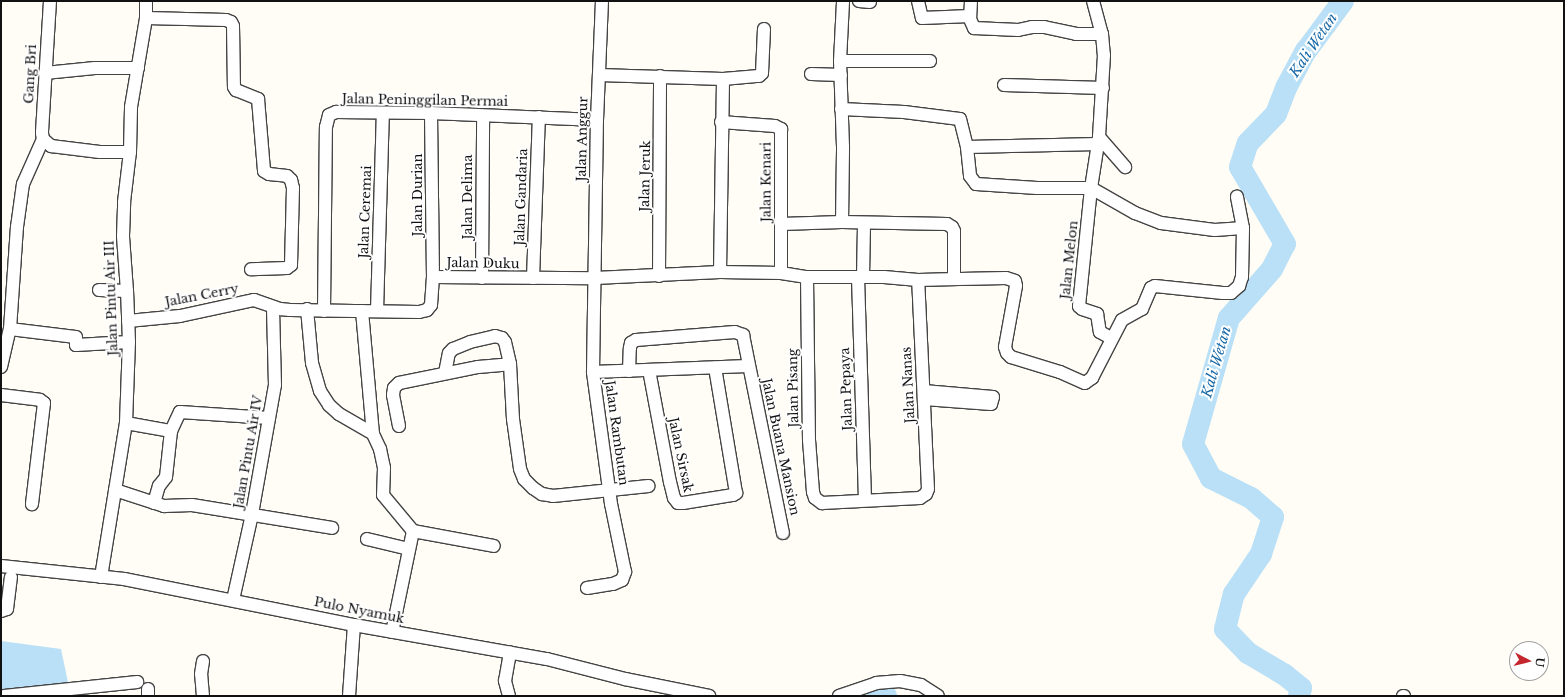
<!DOCTYPE html>
<style>
body{margin:0}
#map{position:relative;width:1565px;height:697px;overflow:hidden;background:#fffdf5;font-family:"Libre Baskerville",serif}
div>[style]{position:absolute}
[style*='--x']{left:calc(var(--x)*1px);top:calc(var(--y)*1px);width:calc(var(--w)*1px);rotate:calc(var(--a)*1deg)}
.water>*{inset:0;background:#b9e0f7}
.river>*{height:22px;margin:-11px;padding:0 11px;transform-origin:11px;border-radius:11px;background:#b9e0f7}
.roads{filter:drop-shadow(1px 0 #444) drop-shadow(-1px 0 #444) drop-shadow(0 1px #444) drop-shadow(0 -1px #444)}
.street>*{height:12px;margin:-6px;padding:0 6px;transform-origin:6px;border-radius:6px;background:#fff}
span{translate:-50% -50%;white-space:nowrap;text-align:center;line-height:1.15;-webkit-text-stroke:4px #fff;paint-order:stroke}
.street-label{font-size:13px;color:#111}
.water-label{font-size:14px;color:#1768a6;font-style:italic}
.frame{position:absolute;inset:0;border:2px solid #111;pointer-events:none}
.north{position:absolute;left:1509px;top:641px;width:40px;height:40px;box-sizing:border-box;background:#fff;border:1px solid #a0a0a0;border-radius:50%;rotate:97deg;font-size:11px;font-weight:700;line-height:16px;text-align:center;color:#111}
.north::after{content:'';display:block;margin:auto;width:14px;height:18px;background:#c4262e;clip-path:polygon(50% 0,100% 100%,50% 72%,0 100%)}
</style>
<div id="map">
<div class="water">
<i style="clip-path:polygon(1px 641px,61px 649px,69px 687px,1px 691px)"></i>
</div>
<div class="river">
<i style="--x:878;--y:696;--w:8;--a:0"></i>
<i style="--x:1299;--y:696;--w:8;--a:-76"></i>
<i style="--x:1301;--y:688;--w:21;--a:-141"></i>
<i style="--x:1285;--y:675;--w:43;--a:-149.3"></i>
<i style="--x:1248;--y:653;--w:33;--a:-134"></i>
<i style="--x:1225;--y:629;--w:36;--a:-76"></i>
<i style="--x:1234;--y:594;--w:48;--a:-56"></i>
<i style="--x:1261;--y:554;--w:39;--a:-72"></i>
<i style="--x:1273;--y:517;--w:29;--a:-139"></i>
<i style="--x:1251;--y:498;--w:45;--a:-153.4"></i>
<i style="--x:1211;--y:478;--w:38;--a:-118"></i>
<i style="--x:1193;--y:444;--w:131;--a:-74.1"></i>
<i style="--x:1229;--y:318;--w:65;--a:-48.7"></i>
<i style="--x:1272;--y:269;--w:28;--a:-63"></i>
<i style="--x:1285;--y:244;--w:89;--a:-120.3"></i>
<i style="--x:1240;--y:167;--w:25;--a:-72"></i>
<i style="--x:1248;--y:143;--w:40;--a:-46"></i>
<i style="--x:1276;--y:114;--w:30;--a:-69"></i>
<i style="--x:1287;--y:86;--w:40;--a:-62"></i>
<i style="--x:1306;--y:51;--w:62;--a:-53.5"></i>
</div>
<div class="roads">
<div class="street">
<i style="--x:50;--y:1;--w:132;--a:93.5"></i>
<i style="--x:42;--y:133;--w:6;--a:81"></i>
<i style="--x:43;--y:139;--w:11;--a:41"></i>
<i style="--x:51;--y:146;--w:49;--a:7"></i>
<i style="--x:100;--y:152;--w:30;--a:0"></i>
<i style="--x:859;--y:1;--w:11;--a:5"></i>
<i style="--x:918;--y:1;--w:17;--a:77"></i>
<i style="--x:922;--y:18;--w:48;--a:-2.4"></i>
<i style="--x:971;--y:1;--w:18;--a:93"></i>
<i style="--x:970;--y:19;--w:10;--a:66"></i>
<i style="--x:974;--y:28;--w:44;--a:2.6"></i>
<i style="--x:1018;--y:30;--w:14;--a:-12"></i>
<i style="--x:1032;--y:27;--w:12;--a:0"></i>
<i style="--x:1044;--y:27;--w:33;--a:12"></i>
<i style="--x:1076;--y:34;--w:26;--a:0"></i>
<i style="--x:1093;--y:1;--w:34;--a:75"></i>
<i style="--x:1102;--y:34;--w:21;--a:85"></i>
<i style="--x:1104;--y:55;--w:82;--a:93.5"></i>
<i style="--x:1099;--y:137;--w:40;--a:49"></i>
<i style="--x:146;--y:18;--w:80;--a:1.4"></i>
<i style="--x:226;--y:20;--w:5;--a:22"></i>
<i style="--x:231;--y:22;--w:4;--a:63"></i>
<i style="--x:233;--y:26;--w:61;--a:89.1"></i>
<i style="--x:234;--y:87;--w:4;--a:56"></i>
<i style="--x:236;--y:90;--w:24;--a:22"></i>
<i style="--x:258;--y:99;--w:72;--a:85.2"></i>
<i style="--x:264;--y:171;--w:6;--a:31"></i>
<i style="--x:269;--y:174;--w:18;--a:6"></i>
<i style="--x:287;--y:176;--w:6;--a:45"></i>
<i style="--x:291;--y:180;--w:8;--a:76"></i>
<i style="--x:293;--y:188;--w:77;--a:91.5"></i>
<i style="--x:291;--y:265;--w:5;--a:143"></i>
<i style="--x:287;--y:268;--w:36;--a:178"></i>
<i style="--x:840;--y:61;--w:90;--a:0"></i>
<i style="--x:45;--y:73;--w:50;--a:-5.7"></i>
<i style="--x:95;--y:68;--w:43;--a:0"></i>
<i style="--x:811;--y:74;--w:30;--a:2"></i>
<i style="--x:599;--y:75;--w:124;--a:1.8"></i>
<i style="--x:723;--y:79;--w:36;--a:-5"></i>
<i style="--x:759;--y:76;--w:4;--a:-45"></i>
<i style="--x:762;--y:73;--w:44;--a:-87.4"></i>
<i style="--x:1004;--y:85;--w:99;--a:1.7"></i>
<i style="--x:841;--y:109;--w:63;--a:2.7"></i>
<i style="--x:904;--y:112;--w:56;--a:7.1"></i>
<i style="--x:960;--y:119;--w:29;--a:76"></i>
<i style="--x:967;--y:147;--w:29;--a:84"></i>
<i style="--x:970;--y:176;--w:10;--a:53"></i>
<i style="--x:976;--y:184;--w:61;--a:3.8"></i>
<i style="--x:1037;--y:188;--w:54;--a:0"></i>
<i style="--x:1091;--y:188;--w:51;--a:29.6"></i>
<i style="--x:1135;--y:213;--w:28;--a:21"></i>
<i style="--x:1161;--y:223;--w:54;--a:7.4"></i>
<i style="--x:1215;--y:230;--w:28;--a:-4"></i>
<i style="--x:721;--y:122;--w:54;--a:4.2"></i>
<i style="--x:775;--y:126;--w:7;--a:27"></i>
<i style="--x:781;--y:129;--w:144;--a:90"></i>
<i style="--x:1099;--y:137;--w:52;--a:98.9"></i>
<i style="--x:1091;--y:188;--w:119;--a:95.8"></i>
<i style="--x:1079;--y:306;--w:4;--a:45"></i>
<i style="--x:1082;--y:309;--w:16;--a:18"></i>
<i style="--x:1097;--y:314;--w:18;--a:81"></i>
<i style="--x:1100;--y:332;--w:13;--a:29"></i>
<i style="--x:967;--y:147;--w:131;--a:-1.3"></i>
<i style="--x:842;--y:222;--w:75;--a:-89.2"></i>
<i style="--x:843;--y:147;--w:86;--a:-92"></i>
<i style="--x:840;--y:61;--w:60;--a:-87.1"></i>
<i style="--x:781;--y:224;--w:61;--a:-1.9"></i>
<i style="--x:842;--y:222;--w:105;--a:1.1"></i>
<i style="--x:947;--y:224;--w:6;--a:31"></i>
<i style="--x:952;--y:227;--w:4;--a:63"></i>
<i style="--x:954;--y:231;--w:48;--a:90"></i>
<i style="--x:720;--y:272;--w:193;--a:-89.1"></i>
<i style="--x:659;--y:276;--w:200;--a:-89.7"></i>
<i style="--x:433;--y:277;--w:162;--a:0.4"></i>
<i style="--x:595;--y:278;--w:125;--a:-2.7"></i>
<i style="--x:720;--y:272;--w:61;--a:0.9"></i>
<i style="--x:781;--y:273;--w:26;--a:9"></i>
<i style="--x:807;--y:277;--w:77;--a:0"></i>
<i style="--x:884;--y:277;--w:34;--a:5"></i>
<i style="--x:918;--y:280;--w:88;--a:-1.3"></i>
<i style="--x:1006;--y:278;--w:9;--a:18"></i>
<i style="--x:1015;--y:281;--w:5;--a:79"></i>
<i style="--x:1016;--y:286;--w:62;--a:100.2"></i>
<i style="--x:1005;--y:347;--w:6;--a:72"></i>
<i style="--x:1007;--y:353;--w:6;--a:45"></i>
<i style="--x:1011;--y:357;--w:51;--a:17"></i>
<i style="--x:1060;--y:372;--w:27;--a:24"></i>
<i style="--x:1085;--y:383;--w:9;--a:-36"></i>
<i style="--x:1092;--y:378;--w:65;--a:-62.7"></i>
<i style="--x:1122;--y:320;--w:23;--a:-29"></i>
<i style="--x:1142;--y:309;--w:23;--a:-67"></i>
<i style="--x:1151;--y:288;--w:4;--a:-27"></i>
<i style="--x:1155;--y:286;--w:68;--a:5.9"></i>
<i style="--x:1223;--y:293;--w:8;--a:0"></i>
<i style="--x:1231;--y:293;--w:11;--a:-41"></i>
<i style="--x:1239;--y:286;--w:9;--a:-72"></i>
<i style="--x:1242;--y:277;--w:49;--a:-88.8"></i>
<i style="--x:1243;--y:228;--w:32;--a:-101"></i>
<i style="--x:807;--y:277;--w:163;--a:89.3"></i>
<i style="--x:809;--y:440;--w:52;--a:85.6"></i>
<i style="--x:813;--y:492;--w:6;--a:72"></i>
<i style="--x:815;--y:498;--w:9;--a:36"></i>
<i style="--x:822;--y:503;--w:98;--a:-2.9"></i>
<i style="--x:920;--y:498;--w:7;--a:-34"></i>
<i style="--x:926;--y:494;--w:5;--a:-68"></i>
<i style="--x:928;--y:489;--w:209;--a:-92.7"></i>
<i style="--x:858;--y:277;--w:223;--a:88.2"></i>
<i style="--x:863;--y:277;--w:53;--a:-88.9"></i>
<i style="--x:482;--y:278;--w:162;--a:-89.6"></i>
<i style="--x:533;--y:278;--w:161;--a:-87.9"></i>
<i style="--x:99;--y:290;--w:28;--a:2"></i>
<i style="--x:307;--y:309;--w:54;--a:84.7"></i>
<i style="--x:312;--y:363;--w:29;--a:74"></i>
<i style="--x:320;--y:391;--w:17;--a:57"></i>
<i style="--x:329;--y:405;--w:13;--a:42"></i>
<i style="--x:339;--y:414;--w:39;--a:30"></i>
<i style="--x:324;--y:311;--w:184;--a:-89.4"></i>
<i style="--x:326;--y:127;--w:12;--a:-76"></i>
<i style="--x:329;--y:115;--w:8;--a:-23"></i>
<i style="--x:336;--y:112;--w:95;--a:0.6"></i>
<i style="--x:431;--y:113;--w:166;--a:2.4"></i>
<i style="--x:362;--y:311;--w:123;--a:84.9"></i>
<i style="--x:373;--y:434;--w:17;--a:65"></i>
<i style="--x:380;--y:449;--w:19;--a:78"></i>
<i style="--x:384;--y:468;--w:27;--a:92"></i>
<i style="--x:383;--y:495;--w:47;--a:50.2"></i>
<i style="--x:413;--y:531;--w:103;--a:101.7"></i>
<i style="--x:377;--y:311;--w:198;--a:-88.3"></i>
<i style="--x:128;--y:321;--w:52;--a:-5.5"></i>
<i style="--x:180;--y:316;--w:76;--a:-12.2"></i>
<i style="--x:254;--y:300;--w:28;--a:19"></i>
<i style="--x:280;--y:309;--w:10;--a:6"></i>
<i style="--x:290;--y:310;--w:129;--a:0.9"></i>
<i style="--x:419;--y:312;--w:8;--a:-14"></i>
<i style="--x:427;--y:310;--w:6;--a:-51"></i>
<i style="--x:431;--y:305;--w:28;--a:-86"></i>
<i style="--x:433;--y:277;--w:164;--a:-90.7"></i>
<i style="--x:10;--y:329;--w:66;--a:6.9"></i>
<i style="--x:76;--y:337;--w:8;--a:90"></i>
<i style="--x:76;--y:345;--w:53;--a:-3.2"></i>
<i style="--x:1;--y:367;--w:39;--a:-77"></i>
<i style="--x:10;--y:329;--w:102;--a:-86.1"></i>
<i style="--x:17;--y:227;--w:43;--a:-82.1"></i>
<i style="--x:23;--y:184;--w:49;--a:-66"></i>
<i style="--x:649;--y:370;--w:114;--a:79.4"></i>
<i style="--x:670;--y:482;--w:16;--a:76"></i>
<i style="--x:674;--y:498;--w:6;--a:51"></i>
<i style="--x:678;--y:503;--w:5;--a:0"></i>
<i style="--x:683;--y:503;--w:51;--a:-9.1"></i>
<i style="--x:733;--y:495;--w:4;--a:-34"></i>
<i style="--x:736;--y:493;--w:127;--a:-99.5"></i>
<i style="--x:629;--y:371;--w:23;--a:-88"></i>
<i style="--x:630;--y:348;--w:5;--a:-79"></i>
<i style="--x:631;--y:343;--w:6;--a:-31"></i>
<i style="--x:636;--y:340;--w:99;--a:-4.6"></i>
<i style="--x:735;--y:332;--w:9;--a:21"></i>
<i style="--x:743;--y:335;--w:202;--a:78.6"></i>
<i style="--x:593;--y:372;--w:155;--a:-2.2"></i>
<i style="--x:445;--y:373;--w:20;--a:-79"></i>
<i style="--x:449;--y:353;--w:6;--a:-45"></i>
<i style="--x:453;--y:349;--w:18;--a:-22"></i>
<i style="--x:470;--y:342;--w:26;--a:-13"></i>
<i style="--x:495;--y:336;--w:7;--a:16"></i>
<i style="--x:502;--y:338;--w:5;--a:53"></i>
<i style="--x:505;--y:342;--w:23;--a:77"></i>
<i style="--x:510;--y:364;--w:55;--a:86.9"></i>
<i style="--x:513;--y:419;--w:50;--a:82"></i>
<i style="--x:520;--y:469;--w:11;--a:68"></i>
<i style="--x:524;--y:479;--w:13;--a:45"></i>
<i style="--x:533;--y:488;--w:11;--a:34"></i>
<i style="--x:542;--y:494;--w:11;--a:10"></i>
<i style="--x:553;--y:496;--w:96;--a:-6"></i>
<i style="--x:924;--y:391;--w:69;--a:5"></i>
<i style="--x:993;--y:397;--w:7;--a:106"></i>
<i style="--x:991;--y:404;--w:67;--a:-175.7"></i>
<i style="--x:1;--y:395;--w:39;--a:7"></i>
<i style="--x:40;--y:400;--w:5;--a:37"></i>
<i style="--x:44;--y:403;--w:102;--a:96.8"></i>
<i style="--x:126;--y:423;--w:46;--a:10.1"></i>
<i style="--x:399;--y:426;--w:32;--a:-101"></i>
<i style="--x:393;--y:395;--w:7;--a:-82"></i>
<i style="--x:394;--y:388;--w:7;--a:-45"></i>
<i style="--x:399;--y:383;--w:81;--a:-11.4"></i>
<i style="--x:478;--y:367;--w:32;--a:-5"></i>
<i style="--x:115;--y:490;--w:52;--a:18.1"></i>
<i style="--x:164;--y:506;--w:28;--a:-2"></i>
<i style="--x:192;--y:505;--w:142;--a:9.3"></i>
<i style="--x:154;--y:503;--w:18;--a:-74"></i>
<i style="--x:159;--y:486;--w:11;--a:-52"></i>
<i style="--x:166;--y:477;--w:46;--a:-83.8"></i>
<i style="--x:171;--y:431;--w:21;--a:-65"></i>
<i style="--x:180;--y:412;--w:89;--a:3.9"></i>
<i style="--x:413;--y:531;--w:82;--a:10.5"></i>
<i style="--x:367;--y:539;--w:43;--a:13.4"></i>
<i style="--x:1;--y:566;--w:124;--a:6"></i>
<i style="--x:124;--y:579;--w:235;--a:11.3"></i>
<i style="--x:354;--y:625;--w:196;--a:10"></i>
<i style="--x:547;--y:659;--w:81;--a:14.4"></i>
<i style="--x:625;--y:679;--w:86;--a:11.4"></i>
<i style="--x:101;--y:577;--w:156;--a:-80.8"></i>
<i style="--x:126;--y:423;--w:81;--a:-87.9"></i>
<i style="--x:129;--y:342;--w:51;--a:-92.2"></i>
<i style="--x:127;--y:291;--w:55;--a:-94.2"></i>
<i style="--x:123;--y:236;--w:34;--a:-88"></i>
<i style="--x:124;--y:202;--w:50;--a:-83.2"></i>
<i style="--x:130;--y:152;--w:45;--a:-88.7"></i>
<i style="--x:131;--y:107;--w:90;--a:-80.4"></i>
<i style="--x:146;--y:18;--w:17;--a:-90"></i>
<i style="--x:587;--y:588;--w:26;--a:-9"></i>
<i style="--x:613;--y:584;--w:10;--a:-24"></i>
<i style="--x:622;--y:580;--w:9;--a:-69"></i>
<i style="--x:625;--y:572;--w:69;--a:-101.6"></i>
<i style="--x:611;--y:504;--w:133;--a:-97.8"></i>
<i style="--x:593;--y:372;--w:252;--a:-89.1"></i>
<i style="--x:597;--y:120;--w:119;--a:-87.6"></i>
<i style="--x:233;--y:600;--w:88;--a:-77.5"></i>
<i style="--x:252;--y:514;--w:131;--a:-79.9"></i>
<i style="--x:275;--y:385;--w:78;--a:-91.5"></i>
<i style="--x:1;--y:611;--w:6;--a:-18"></i>
<i style="--x:7;--y:609;--w:32;--a:-83"></i>
<i style="--x:148;--y:689;--w:7;--a:90"></i>
<i style="--x:4;--y:696;--w:134;--a:-6"></i>
<i style="--x:203;--y:696;--w:22;--a:-95"></i>
<i style="--x:201;--y:674;--w:13;--a:-81"></i>
<i style="--x:349;--y:696;--w:71;--a:-86"></i>
<i style="--x:509;--y:696;--w:16;--a:-105"></i>
<i style="--x:505;--y:681;--w:29;--a:-80"></i>
<i style="--x:839;--y:696;--w:39;--a:-19"></i>
<i style="--x:876;--y:683;--w:24;--a:-5"></i>
<i style="--x:900;--y:681;--w:21;--a:11"></i>
<i style="--x:921;--y:685;--w:20;--a:33"></i>
<i style="--x:1403;--y:696;--w:1;--a:0"></i>
</div>
</div>
<div class="street-label">
<span style="left:31px;top:74px;rotate:-87deg">Gang Bri</span>
<span style="left:425px;top:101px;rotate:1deg">Jalan Peninggilan Permai</span>
<span style="left:583px;top:139px;rotate:-89deg">Jalan Anggur</span>
<span style="left:646px;top:176px;rotate:-89deg">Jalan Jeruk</span>
<span style="left:767px;top:182px;rotate:-90deg">Jalan Kenari</span>
<span style="left:418px;top:195px;rotate:-90deg">Jalan Durian</span>
<span style="left:468px;top:197px;rotate:-90deg">Jalan Delima</span>
<span style="left:522px;top:197px;rotate:-88deg">Jalan Gandaria</span>
<span style="left:366px;top:212px;rotate:-88deg">Jalan Ceremai</span>
<span style="left:1070px;top:260px;rotate:-84deg">Jalan Melon</span>
<span style="left:483px;top:264px;rotate:1deg">Jalan Duku</span>
<span style="left:202px;top:296px;rotate:-11deg">Jalan Cerry</span>
<span style="left:112px;top:298px;rotate:-92deg">Jalan Pintu Air III</span>
<span style="left:909px;top:385px;rotate:-93deg">Jalan Nanas</span>
<span style="left:794px;top:388px;rotate:-91deg">Jalan Pisang</span>
<span style="left:847px;top:389px;rotate:-92deg">Jalan Pepaya</span>
<span style="left:616px;top:433px;rotate:82deg">Jalan Rambutan</span>
<span style="left:780px;top:447px;rotate:78deg">Jalan Buana Mansion</span>
<span style="left:249px;top:452px;rotate:-80deg">Jalan Pintu Air IV</span>
<span style="left:680px;top:455px;rotate:78deg">Jalan Sirsak</span>
<span style="left:359px;top:611px;rotate:11deg">Pulo Nyamuk</span>
</div>
<div class="water-label">
<span style="left:1313px;top:45px;rotate:-56deg">Kali Wetan</span>
<span style="left:1216px;top:362px;rotate:-74deg">Kali Wetan</span>
</div>
<div class="frame"></div>
<div class="north">U</div>
</div>
